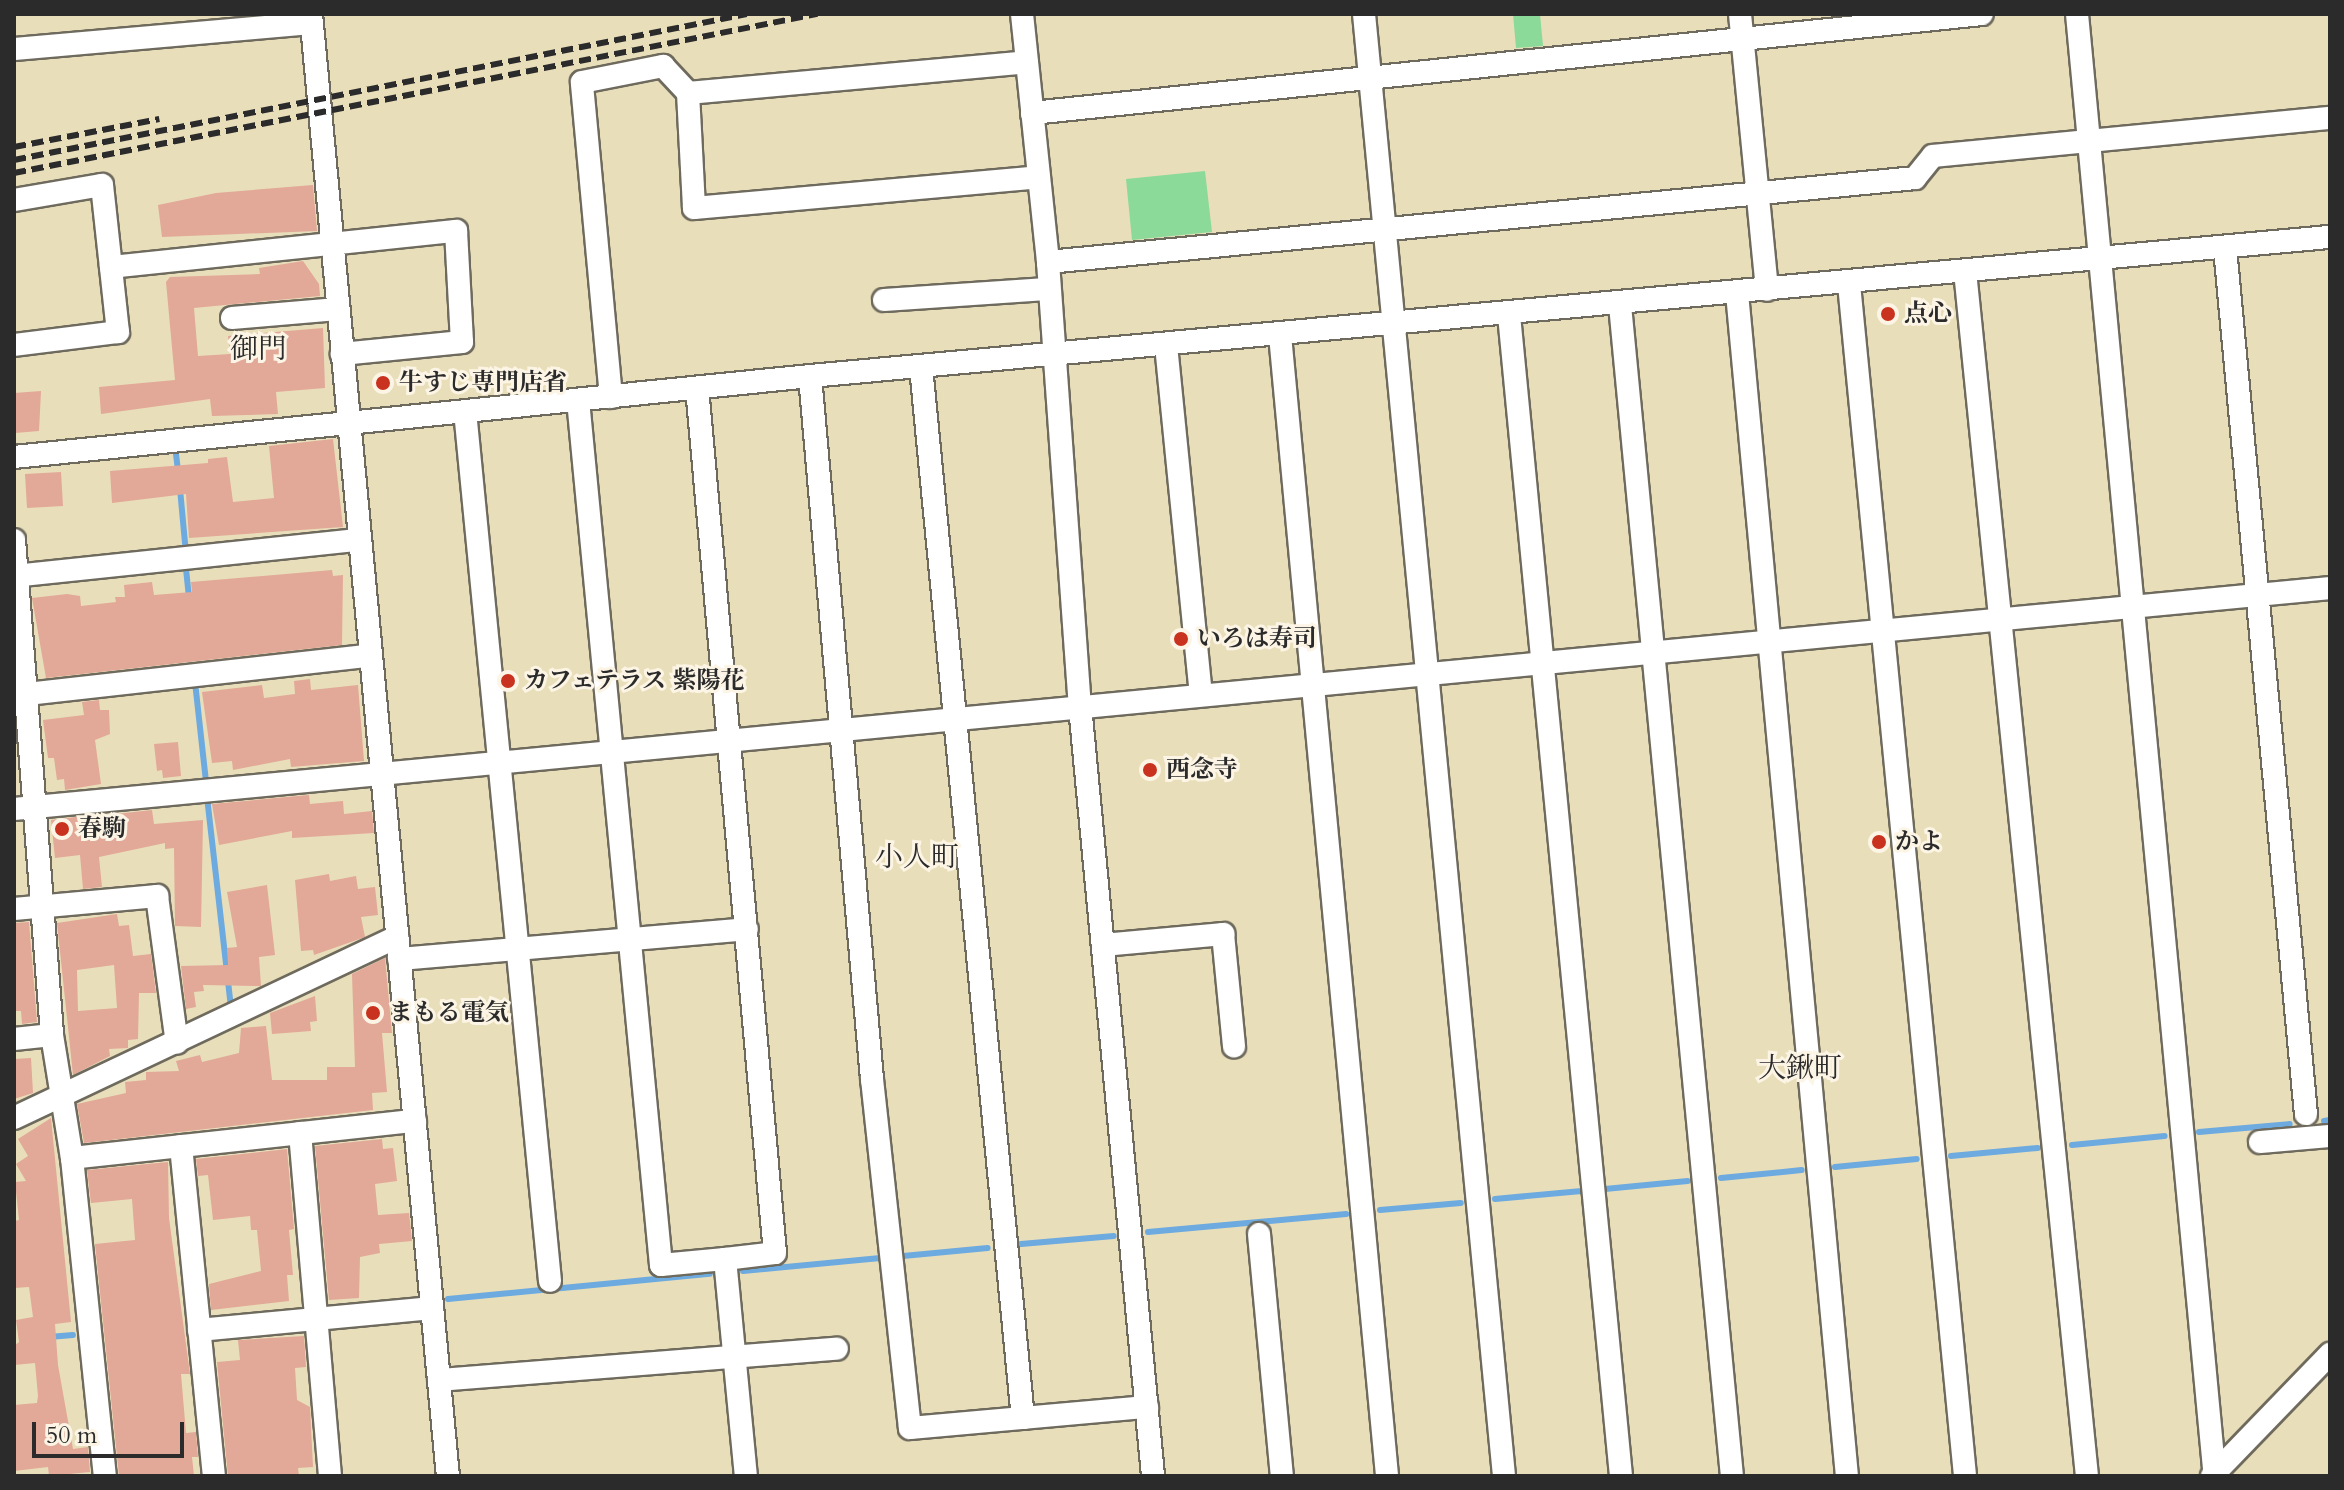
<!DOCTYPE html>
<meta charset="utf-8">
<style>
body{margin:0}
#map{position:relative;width:2344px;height:1490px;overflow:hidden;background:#e9deba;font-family:Cardo,"Noto Serif JP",serif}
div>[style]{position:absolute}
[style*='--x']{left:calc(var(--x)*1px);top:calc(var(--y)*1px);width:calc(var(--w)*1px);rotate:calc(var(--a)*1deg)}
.green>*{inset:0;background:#8cda99}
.stream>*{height:6px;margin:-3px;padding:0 3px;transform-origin:3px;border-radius:3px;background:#6daadf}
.building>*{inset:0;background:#e2a898}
.roads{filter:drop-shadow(2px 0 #6e6a5d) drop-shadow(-2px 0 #6e6a5d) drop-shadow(0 2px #6e6a5d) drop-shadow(0 -2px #6e6a5d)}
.minor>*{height:22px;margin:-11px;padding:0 11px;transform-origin:11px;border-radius:11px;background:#fff}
.rail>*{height:6px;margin-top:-3px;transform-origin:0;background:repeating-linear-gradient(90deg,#2b2b2b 0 12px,transparent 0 18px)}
.dots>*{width:22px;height:22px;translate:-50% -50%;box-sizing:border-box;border:4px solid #fcf5e5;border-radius:50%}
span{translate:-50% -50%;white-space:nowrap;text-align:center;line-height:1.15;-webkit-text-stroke:6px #fcf5e5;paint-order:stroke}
.poi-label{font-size:24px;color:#2b2b2b;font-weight:700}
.left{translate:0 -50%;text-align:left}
.quarter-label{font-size:28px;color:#2b2b2b}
.frame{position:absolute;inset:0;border:16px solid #2b2b2b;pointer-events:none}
.scale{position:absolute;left:32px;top:1422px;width:152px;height:36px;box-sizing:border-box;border:4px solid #2b2b2b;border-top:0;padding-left:10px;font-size:24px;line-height:28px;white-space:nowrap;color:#2b2b2b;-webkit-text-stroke:6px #fcf5e5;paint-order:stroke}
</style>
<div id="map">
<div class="green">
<i style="clip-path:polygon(1513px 14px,1540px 14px,1543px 46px,1516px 48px)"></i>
<i style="clip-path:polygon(1205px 171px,1212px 232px,1132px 240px,1126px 179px)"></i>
</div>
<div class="stream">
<i style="--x:175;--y:446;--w:24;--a:83"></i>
<i style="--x:180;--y:489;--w:65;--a:84.7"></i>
<i style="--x:186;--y:569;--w:28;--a:84"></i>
<i style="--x:195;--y:682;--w:100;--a:83.7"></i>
<i style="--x:207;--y:797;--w:212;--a:83.5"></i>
<i style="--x:2324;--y:1121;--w:6;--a:-9"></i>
<i style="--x:2199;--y:1132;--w:91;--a:-5"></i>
<i style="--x:2072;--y:1145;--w:93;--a:-5.5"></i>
<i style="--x:1951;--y:1156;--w:87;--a:-5.3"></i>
<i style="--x:1835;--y:1167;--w:82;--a:-5.6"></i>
<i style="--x:1721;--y:1178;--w:81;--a:-5.6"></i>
<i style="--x:1605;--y:1189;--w:83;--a:-5.5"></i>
<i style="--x:1495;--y:1199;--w:87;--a:-5.3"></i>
<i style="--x:1380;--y:1210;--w:81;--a:-4.9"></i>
<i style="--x:1148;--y:1232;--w:199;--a:-5.2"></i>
<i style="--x:1021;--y:1244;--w:93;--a:-4.9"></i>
<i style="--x:903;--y:1256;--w:85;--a:-5.4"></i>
<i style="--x:743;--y:1271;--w:138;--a:-5.4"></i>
<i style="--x:448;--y:1299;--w:263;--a:-5.5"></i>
<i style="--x:49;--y:1337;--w:24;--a:-5"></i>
</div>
<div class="building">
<i style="clip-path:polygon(313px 185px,317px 231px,162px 237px,158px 205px,216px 193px)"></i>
<i style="clip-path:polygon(303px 261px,319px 284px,320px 296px,194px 308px,198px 356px,230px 354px,228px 336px,323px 328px,325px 388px,276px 392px,278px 414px,212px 416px,210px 399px,101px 414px,99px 387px,175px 380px,166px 282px,170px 277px,260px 274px,259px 268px)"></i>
<i style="clip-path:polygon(41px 391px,39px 431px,15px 433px,14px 393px)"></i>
<i style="clip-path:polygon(333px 439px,343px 527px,189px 538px,186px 494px,112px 503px,110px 471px,208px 463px,208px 459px,227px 457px,233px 502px,274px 498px,269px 446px)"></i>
<i style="clip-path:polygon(61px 472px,63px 506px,27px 508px,25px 474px)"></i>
<i style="clip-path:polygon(332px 570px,333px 576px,343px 575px,342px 645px,46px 678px,32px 598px,67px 594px,80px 596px,81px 606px,116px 602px,115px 597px,125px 597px,124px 585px,152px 582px,154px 595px,192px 592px,191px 582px)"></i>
<i style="clip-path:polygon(310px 679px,311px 690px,358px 685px,364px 761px,291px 767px,290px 759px,233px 770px,232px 761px,212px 763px,202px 692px,262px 685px,264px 698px,295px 694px,294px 681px)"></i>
<i style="clip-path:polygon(99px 700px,100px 710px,109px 710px,110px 734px,95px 740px,101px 784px,65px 790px,64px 779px,57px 780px,54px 758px,48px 758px,43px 720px,84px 715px,82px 702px)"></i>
<i style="clip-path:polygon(178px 742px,181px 776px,163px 778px,162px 770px,157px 771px,154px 744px)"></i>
<i style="clip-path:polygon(309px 795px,310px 804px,343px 801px,344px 814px,372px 811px,374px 833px,292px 838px,292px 831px,219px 845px,212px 804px)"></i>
<i style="clip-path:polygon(152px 810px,154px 824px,203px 820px,201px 927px,175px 926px,174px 848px,165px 849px,165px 843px,99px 857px,102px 887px,83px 889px,80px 855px,55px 858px,51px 820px,84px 816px,85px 828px,117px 823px,116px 814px)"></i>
<i style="clip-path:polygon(329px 874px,330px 881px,356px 876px,358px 889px,375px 887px,378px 915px,361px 917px,365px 937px,314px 955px,313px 950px,301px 951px,295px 880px)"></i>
<i style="clip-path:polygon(267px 885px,275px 955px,259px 957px,261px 986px,203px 985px,204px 991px,194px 992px,196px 1007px,186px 1009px,181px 966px,228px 965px,227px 948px,237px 947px,227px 892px)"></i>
<i style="clip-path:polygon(evenodd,117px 914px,119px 926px,129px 925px,133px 956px,151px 954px,156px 993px,139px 993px,138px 1039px,128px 1040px,128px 1048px,109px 1049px,110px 1056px,73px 1075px,57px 923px,117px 914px,114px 965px,117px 1008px,78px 1011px,77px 970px,114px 965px)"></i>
<i style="clip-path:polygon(29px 922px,37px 1022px,22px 1024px,21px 1011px,14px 1011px,14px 923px)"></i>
<i style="clip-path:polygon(385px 958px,392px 1033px,382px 1033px,387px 1092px,372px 1093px,373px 1110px,84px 1143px,77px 1104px,126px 1093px,125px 1082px,146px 1080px,146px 1072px,179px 1071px,176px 1061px,200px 1055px,202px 1062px,239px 1053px,241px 1028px,266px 1026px,272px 1080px,327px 1080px,327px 1067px,355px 1067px,352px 974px)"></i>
<i style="clip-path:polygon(315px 996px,317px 1021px,310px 1022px,311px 1031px,272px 1034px,270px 1013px)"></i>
<i style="clip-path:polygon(31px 1058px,33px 1093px,14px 1099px,14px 1059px)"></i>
<i style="clip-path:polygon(51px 1118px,71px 1322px,55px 1324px,58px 1365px,73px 1449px,88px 1447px,90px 1472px,49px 1476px,48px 1467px,14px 1471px,14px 1405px,37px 1403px,38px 1396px,35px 1363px,14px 1365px,14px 1346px,19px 1342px,16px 1320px,33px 1317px,29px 1287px,14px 1288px,14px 1221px,19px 1220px,15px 1182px,26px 1181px,16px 1164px,28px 1156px,18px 1139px)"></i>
<i style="clip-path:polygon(382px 1139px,383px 1149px,393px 1148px,397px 1181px,375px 1184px,378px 1215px,409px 1213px,412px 1241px,379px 1244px,380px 1253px,360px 1257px,359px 1298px,329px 1300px,315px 1146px)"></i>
<i style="clip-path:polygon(287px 1149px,294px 1229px,289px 1230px,293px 1275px,287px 1275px,289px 1301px,211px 1310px,209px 1284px,261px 1271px,257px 1230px,251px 1230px,250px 1216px,213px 1220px,208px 1175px,198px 1176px,196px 1159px)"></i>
<i style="clip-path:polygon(168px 1162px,169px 1218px,190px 1374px,181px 1374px,186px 1433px,196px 1432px,198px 1457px,192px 1457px,194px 1476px,119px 1476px,95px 1244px,135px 1240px,132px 1199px,91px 1203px,87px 1170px)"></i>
<i style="clip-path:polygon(304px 1336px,306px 1367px,295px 1368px,297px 1400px,310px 1407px,313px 1467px,298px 1468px,299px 1476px,228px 1476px,217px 1362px,240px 1360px,238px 1340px)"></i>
</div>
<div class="roads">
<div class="minor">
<i style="--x:311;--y:14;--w:1468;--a:84.65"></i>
<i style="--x:1022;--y:14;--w:249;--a:84"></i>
<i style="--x:1048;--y:262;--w:445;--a:85.9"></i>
<i style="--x:1080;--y:706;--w:773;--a:84.58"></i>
<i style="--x:1364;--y:14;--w:1469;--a:84.53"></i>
<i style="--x:1740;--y:14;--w:277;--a:84.4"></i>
<i style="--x:2077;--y:14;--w:1461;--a:84.62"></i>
<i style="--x:14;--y:49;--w:296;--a:-5"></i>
<i style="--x:688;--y:93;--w:115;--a:87"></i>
<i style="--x:694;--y:208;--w:346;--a:-5.1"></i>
<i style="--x:1032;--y:113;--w:955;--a:-5.95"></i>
<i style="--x:14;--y:200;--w:89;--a:-9.7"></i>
<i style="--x:102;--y:185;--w:148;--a:83.8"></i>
<i style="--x:118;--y:332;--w:105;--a:172.9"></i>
<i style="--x:2225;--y:248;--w:870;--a:84.66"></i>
<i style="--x:1048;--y:262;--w:871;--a:-5.53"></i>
<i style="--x:1915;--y:178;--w:28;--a:-51"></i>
<i style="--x:1933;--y:156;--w:399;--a:-5.5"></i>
<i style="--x:111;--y:267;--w:347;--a:-6"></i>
<i style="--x:456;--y:231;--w:111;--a:86.9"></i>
<i style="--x:462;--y:342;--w:121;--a:174.3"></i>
<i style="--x:1965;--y:271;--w:1211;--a:84.22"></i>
<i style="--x:1849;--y:284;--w:1198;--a:84.44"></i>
<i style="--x:1737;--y:293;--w:1188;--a:84.69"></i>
<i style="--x:884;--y:300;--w:163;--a:-3.9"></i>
<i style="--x:1620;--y:305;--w:1176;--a:84.54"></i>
<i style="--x:1509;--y:315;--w:1166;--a:84.49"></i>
<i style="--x:232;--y:318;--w:106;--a:-4.9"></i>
<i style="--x:1280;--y:335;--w:1146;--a:84.64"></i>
<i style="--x:1166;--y:345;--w:351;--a:84.3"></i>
<i style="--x:921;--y:367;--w:1056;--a:84.46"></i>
<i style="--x:810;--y:376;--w:706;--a:84.96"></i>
<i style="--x:872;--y:1079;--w:351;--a:83.8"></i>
<i style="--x:910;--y:1428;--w:238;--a:-5.1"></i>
<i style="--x:611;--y:397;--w:316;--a:-95.3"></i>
<i style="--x:582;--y:82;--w:83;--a:-11.2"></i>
<i style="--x:663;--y:66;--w:37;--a:47"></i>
<i style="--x:688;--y:93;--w:340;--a:-5.2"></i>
<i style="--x:578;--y:400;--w:869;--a:84.52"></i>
<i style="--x:661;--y:1265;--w:64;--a:-5.4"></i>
<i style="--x:725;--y:1259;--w:50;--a:-6.8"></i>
<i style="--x:775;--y:1253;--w:869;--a:-95.15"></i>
<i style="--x:465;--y:411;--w:874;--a:84.42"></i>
<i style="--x:14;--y:457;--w:800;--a:-5.81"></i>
<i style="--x:810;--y:376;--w:1526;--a:-5.23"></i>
<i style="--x:14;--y:540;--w:496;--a:85.6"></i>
<i style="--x:52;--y:1035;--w:125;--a:80.8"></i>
<i style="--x:72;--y:1158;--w:320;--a:84.1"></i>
<i style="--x:14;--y:576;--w:344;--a:-6"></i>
<i style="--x:27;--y:694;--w:343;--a:-6.4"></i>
<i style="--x:14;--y:809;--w:2327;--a:-5.45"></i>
<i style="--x:14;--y:909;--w:144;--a:-5.2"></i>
<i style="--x:157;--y:896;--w:148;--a:82.3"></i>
<i style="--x:1103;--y:945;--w:121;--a:-5.2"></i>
<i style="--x:1223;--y:934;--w:113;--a:84.4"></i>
<i style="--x:399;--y:959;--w:349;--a:-4.9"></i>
<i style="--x:14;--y:1039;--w:38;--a:-6"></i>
<i style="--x:14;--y:1118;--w:424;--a:-25.3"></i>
<i style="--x:300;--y:1133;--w:344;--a:85"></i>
<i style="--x:2260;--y:1142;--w:70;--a:-4.9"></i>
<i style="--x:181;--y:1146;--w:332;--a:84.3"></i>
<i style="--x:72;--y:1158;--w:345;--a:-6.2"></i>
<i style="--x:1259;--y:1234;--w:243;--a:84.6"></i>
<i style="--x:725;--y:1259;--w:218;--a:84.5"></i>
<i style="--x:199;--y:1330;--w:234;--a:-5.4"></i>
<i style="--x:439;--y:1380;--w:399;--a:-4.5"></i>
<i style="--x:2212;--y:1476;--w:170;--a:-46"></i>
</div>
</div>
<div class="rail">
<i style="--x:14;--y:147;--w:148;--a:-10.9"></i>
<i style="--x:14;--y:160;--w:747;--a:-11.26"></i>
<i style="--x:14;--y:173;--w:819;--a:-11.2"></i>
</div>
<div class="dots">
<i style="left:1888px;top:314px;background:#c8321e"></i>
<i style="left:383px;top:383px;background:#c8321e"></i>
<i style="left:1181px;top:639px;background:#c8321e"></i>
<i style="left:508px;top:681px;background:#c8321e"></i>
<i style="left:1150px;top:770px;background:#c8321e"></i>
<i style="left:62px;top:829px;background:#c8321e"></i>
<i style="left:1879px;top:842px;background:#c8321e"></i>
<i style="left:373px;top:1013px;background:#c8321e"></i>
</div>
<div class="poi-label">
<span class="left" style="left:1904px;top:314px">点心</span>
<span class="left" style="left:399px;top:383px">牛すじ専門店省</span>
<span class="left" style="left:1197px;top:639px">いろは寿司</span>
<span class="left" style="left:524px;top:681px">カフェテラス 紫陽花</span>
<span class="left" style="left:1166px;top:770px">西念寺</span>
<span class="left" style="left:78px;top:829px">春駒</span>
<span class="left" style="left:1895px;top:842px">かよ</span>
<span class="left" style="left:389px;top:1013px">まもる電気</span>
</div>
<div class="quarter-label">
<span style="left:258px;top:349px">御門</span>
<span style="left:917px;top:857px">小人町</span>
<span style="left:1800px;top:1068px">大鍬町</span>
</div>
<div class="frame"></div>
<div class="scale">50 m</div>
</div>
